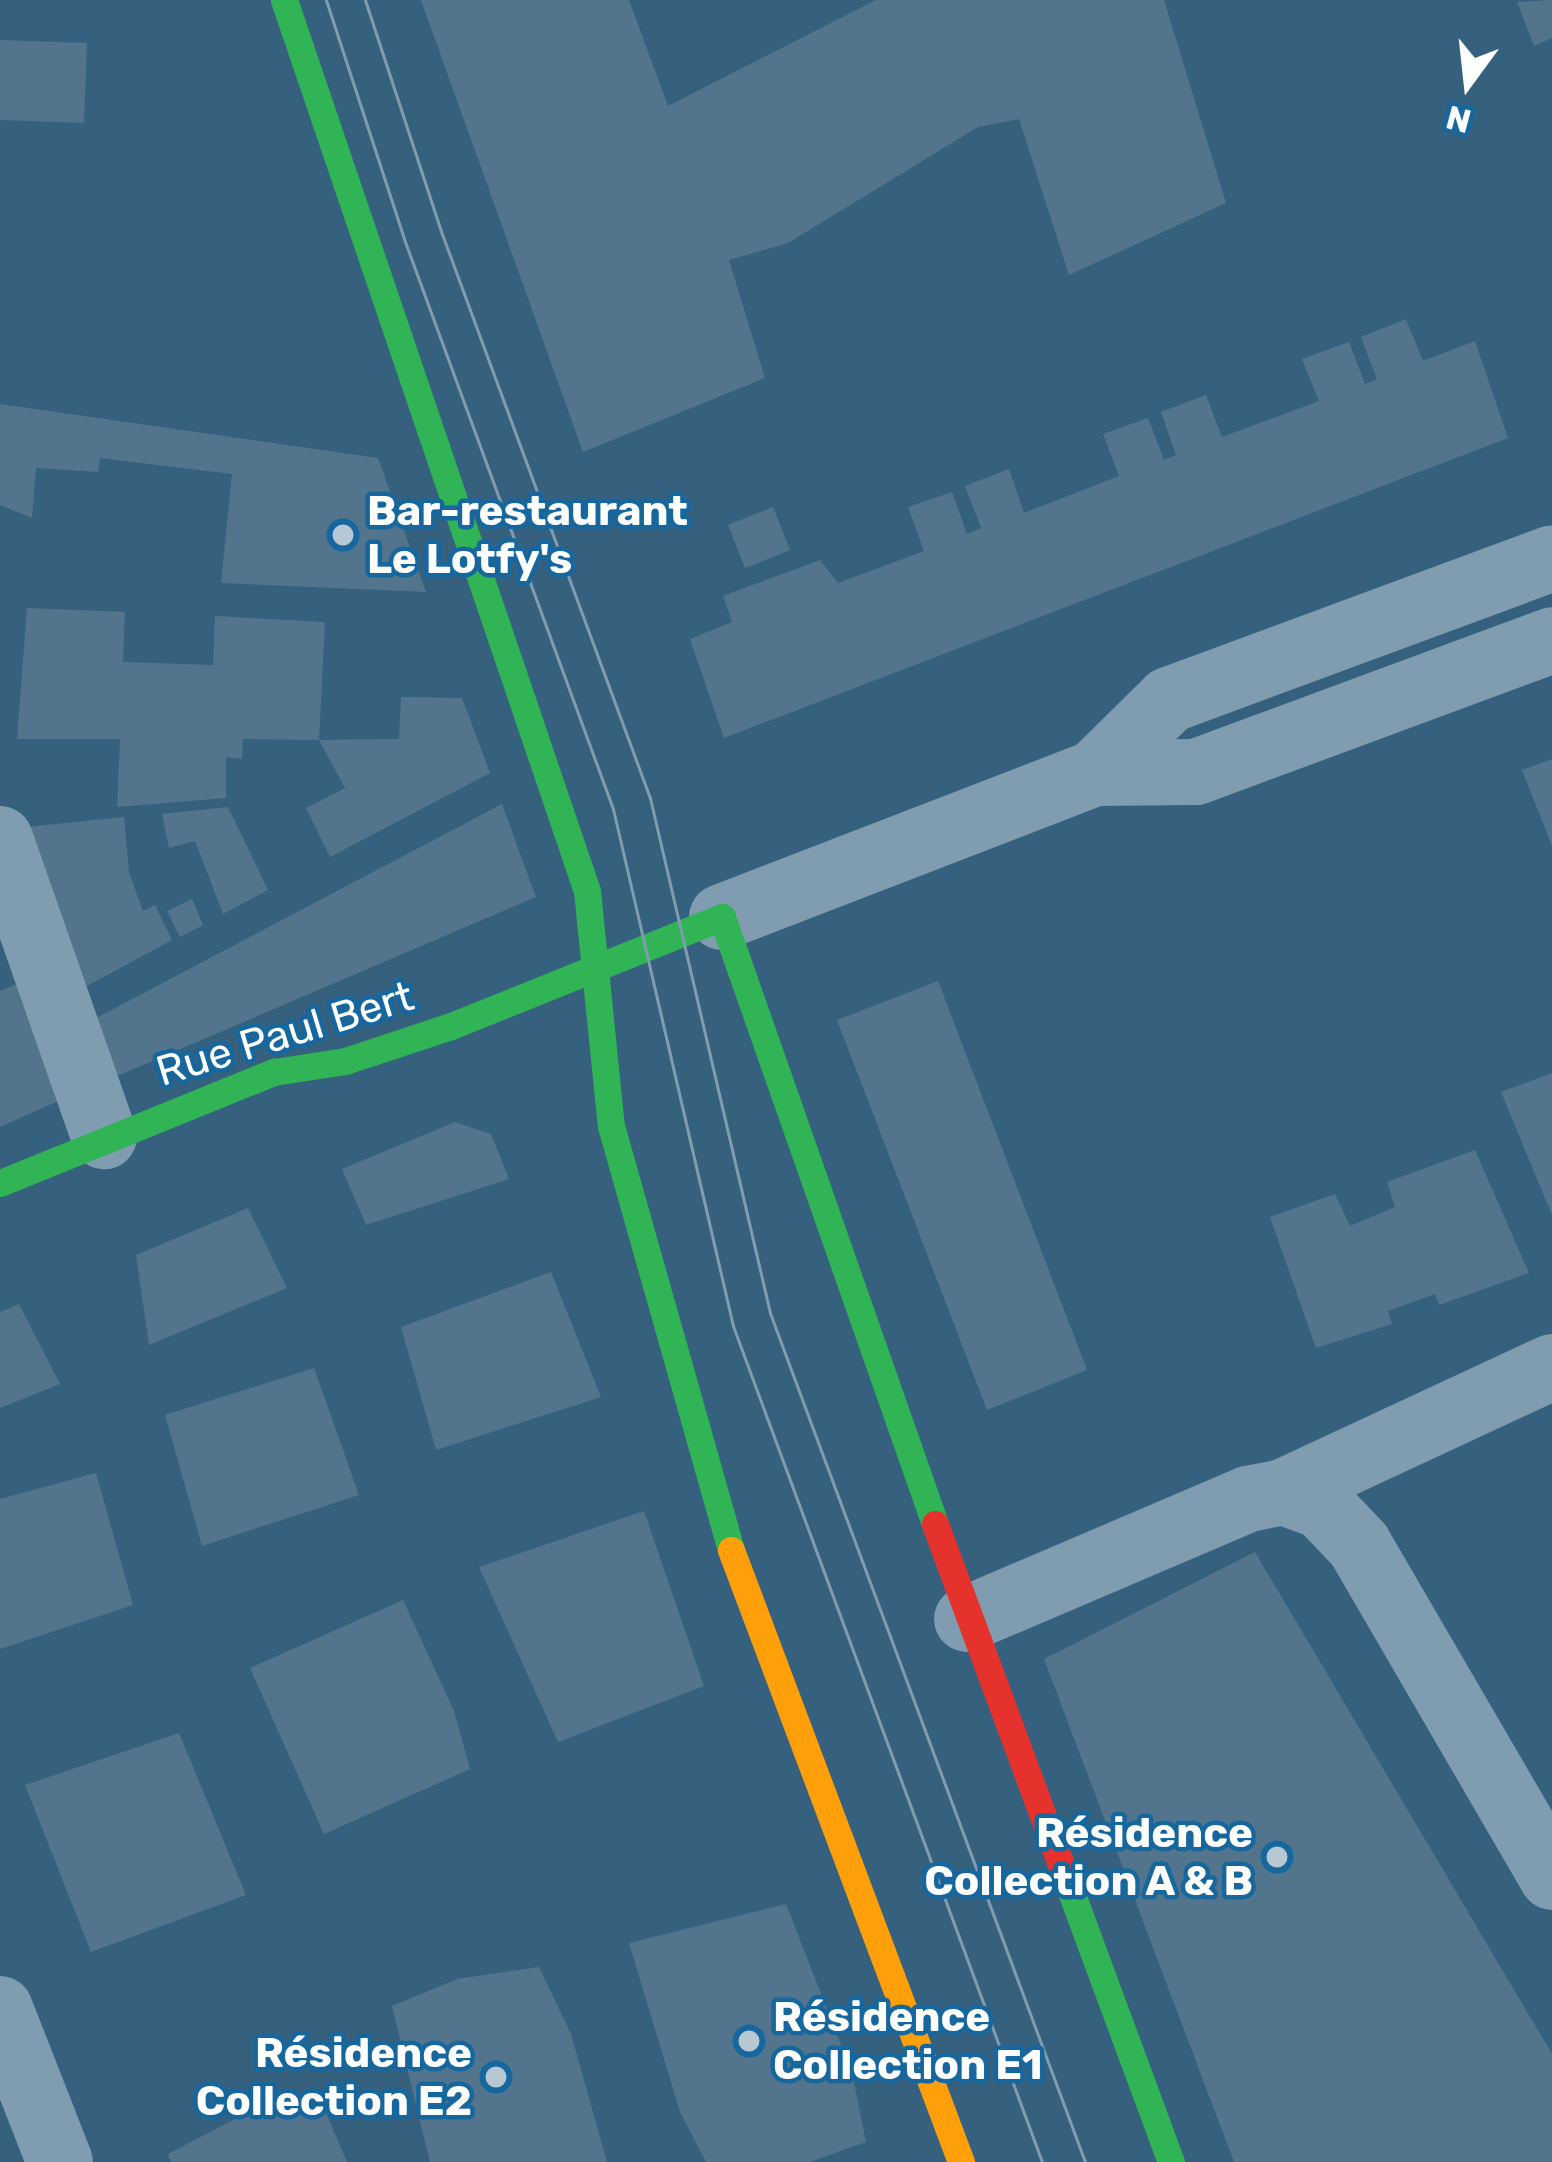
<!DOCTYPE html>
<meta charset="utf-8">
<style>
body{margin:0}
#map{position:relative;width:1552px;height:2162px;overflow:hidden;background:#35617f;font-family:Rubik,sans-serif}
div>[style]{position:absolute}
[style*='--x']{left:calc(var(--x)*1px);top:calc(var(--y)*1px);width:calc(var(--w)*1px);rotate:calc(var(--a)*1deg)}
.building>*{inset:0;background:#52758d}
.street>*{height:66px;margin:-33px;padding:0 33px;transform-origin:33px;border-radius:33px;background:#809cb0}
.fast>*{height:27px;margin:-13.5px;padding:0 13.5px;transform-origin:13.5px;border-radius:13.5px;background:#30b455}
.slow>*{height:27px;margin:-13.5px;padding:0 13.5px;transform-origin:13.5px;border-radius:13.5px;background:#ff9f0a}
.jam>*{height:27px;margin:-13.5px;padding:0 13.5px;transform-origin:13.5px;border-radius:13.5px;background:#e5322d}
.tram>*{height:3px;margin:-1.5px;padding:0 1.5px;transform-origin:1.5px;border-radius:1.5px;background:#809cae}
.dots>*{width:33px;height:33px;translate:-50% -50%;box-sizing:border-box;border:6px solid #16679e;border-radius:50%}
span{translate:-50% -50%;white-space:nowrap;text-align:center;line-height:1.15;-webkit-text-stroke:9px #16679e;paint-order:stroke}
.poi-label{font-size:42px;color:#fff;font-weight:700}
.left{translate:0 -50%;text-align:left}
.right{translate:-100% -50%;text-align:right}
.street-label{font-size:42px;color:#fff}
.north{position:absolute;left:1408px;top:24px;width:120px;height:120px;-webkit-text-stroke:9px #16679e;paint-order:stroke;rotate:195deg;font-size:33px;font-weight:700;line-height:48px;text-align:center;color:#fff}
.north::after{content:'';display:block;margin:auto;width:42px;height:54px;background:#fff;clip-path:polygon(50% 0,100% 100%,50% 72%,0 100%)}
</style>
<div id="map">
<div class="building">
<i style="clip-path:polygon(421px 0,629px 0,668px 106px,876px 0,1164px 0,1226px 203px,1069px 275px,1019px 119px,978px 127px,788px 243px,729px 260px,765px 378px,583px 452px)"></i>
<i style="clip-path:polygon(1552px 0,1552px 38px,1534px 46px,1517px 2px)"></i>
<i style="clip-path:polygon(0 40px,87px 43px,84px 123px,0 120px)"></i>
<i style="clip-path:polygon(1406px 319px,1423px 361px,1475px 341px,1508px 438px,724px 738px,690px 639px,732px 622px,723px 596px,820px 560px,838px 583px,924px 551px,908px 507px,952px 492px,967px 534px,981px 528px,965px 486px,1009px 469px,1024px 513px,1119px 476px,1103px 434px,1148px 418px,1164px 460px,1176px 455px,1161px 412px,1206px 395px,1222px 437px,1319px 401px,1302px 359px,1349px 342px,1365px 384px,1377px 379px,1361px 337px)"></i>
<i style="clip-path:polygon(0 404px,378px 458px,426px 592px,221px 583px,232px 474px,100px 458px,98px 472px,36px 468px,32px 518px,0 505px)"></i>
<i style="clip-path:polygon(773px 507px,790px 550px,745px 568px,728px 525px)"></i>
<i style="clip-path:polygon(27px 608px,125px 612px,123px 662px,213px 665px,215px 616px,325px 622px,319px 740px,243px 739px,242px 759px,226px 757px,226px 798px,117px 807px,120px 739px,17px 739px)"></i>
<i style="clip-path:polygon(401px 697px,462px 698px,490px 773px,330px 857px,306px 808px,345px 788px,319px 740px,399px 739px)"></i>
<i style="clip-path:polygon(1552px 759px,1552px 846px,1522px 770px)"></i>
<i style="clip-path:polygon(502px 804px,536px 897px,101px 1083px,83px 1025px)"></i>
<i style="clip-path:polygon(228px 807px,268px 890px,223px 914px,195px 841px,169px 848px,162px 814px)"></i>
<i style="clip-path:polygon(124px 817px,129px 872px,143px 911px,155px 905px,172px 940px,72px 994px,16px 828px)"></i>
<i style="clip-path:polygon(192px 899px,203px 925px,180px 937px,167px 911px)"></i>
<i style="clip-path:polygon(24px 981px,67px 1097px,0 1127px,0 991px)"></i>
<i style="clip-path:polygon(938px 981px,1087px 1370px,987px 1410px,837px 1020px)"></i>
<i style="clip-path:polygon(1552px 1073px,1552px 1215px,1501px 1092px)"></i>
<i style="clip-path:polygon(455px 1122px,491px 1134px,509px 1179px,366px 1225px,342px 1169px)"></i>
<i style="clip-path:polygon(1475px 1150px,1529px 1273px,1439px 1305px,1435px 1294px,1388px 1311px,1392px 1324px,1316px 1348px,1270px 1217px,1335px 1194px,1350px 1226px,1395px 1207px,1387px 1182px)"></i>
<i style="clip-path:polygon(248px 1208px,287px 1288px,149px 1345px,136px 1255px)"></i>
<i style="clip-path:polygon(551px 1272px,601px 1397px,436px 1450px,401px 1327px)"></i>
<i style="clip-path:polygon(19px 1304px,60px 1384px,0 1408px,0 1312px)"></i>
<i style="clip-path:polygon(314px 1368px,359px 1495px,202px 1546px,165px 1415px)"></i>
<i style="clip-path:polygon(96px 1473px,133px 1605px,0 1649px,0 1499px)"></i>
<i style="clip-path:polygon(644px 1511px,704px 1686px,558px 1742px,479px 1567px)"></i>
<i style="clip-path:polygon(1255px 1552px,1552px 2054px,1552px 2162px,1234px 2162px,1044px 1659px)"></i>
<i style="clip-path:polygon(403px 1600px,454px 1711px,470px 1769px,324px 1834px,250px 1668px)"></i>
<i style="clip-path:polygon(179px 1733px,246px 1895px,91px 1952px,25px 1785px)"></i>
<i style="clip-path:polygon(786px 1904px,852px 2073px,866px 2142px,810px 2162px,706px 2162px,680px 2112px,629px 1943px)"></i>
<i style="clip-path:polygon(539px 1967px,571px 2034px,607px 2162px,430px 2162px,392px 2006px,457px 1979px)"></i>
<i style="clip-path:polygon(317px 2092px,347px 2162px,171px 2162px,168px 2154px,235px 2119px)"></i>
</div>
<div class="street">
<i style="--x:1095;--y:773;--w:104;--a:-44.6"></i>
<i style="--x:1169;--y:700;--w:408;--a:-20.3"></i>
<i style="--x:0;--y:839;--w:315;--a:70.7"></i>
<i style="--x:722;--y:917;--w:400;--a:-21.1"></i>
<i style="--x:1095;--y:773;--w:101;--a:-0.6"></i>
<i style="--x:1196;--y:772;--w:380;--a:-20.3"></i>
<i style="--x:1283;--y:1492;--w:297;--a:-24.9"></i>
<i style="--x:967;--y:1619;--w:306;--a:-23.1"></i>
<i style="--x:1248;--y:1499;--w:36;--a:-11"></i>
<i style="--x:1283;--y:1492;--w:41;--a:19.7"></i>
<i style="--x:1322;--y:1506;--w:54;--a:46.5"></i>
<i style="--x:1359;--y:1545;--w:384;--a:59.8"></i>
<i style="--x:0;--y:2009;--w:164;--a:68.6"></i>
</div>
<div class="fast">
<i style="--x:284;--y:0;--w:941;--a:71.22"></i>
<i style="--x:587;--y:891;--w:236;--a:84.2"></i>
<i style="--x:611;--y:1126;--w:441;--a:74.2"></i>
<i style="--x:0;--y:1183;--w:296;--a:-22.1"></i>
<i style="--x:274;--y:1072;--w:72;--a:-8.8"></i>
<i style="--x:345;--y:1061;--w:112;--a:-18.3"></i>
<i style="--x:451;--y:1026;--w:292;--a:-21.9"></i>
<i style="--x:722;--y:917;--w:643;--a:70.66"></i>
<i style="--x:1060;--y:1862;--w:320;--a:69.7"></i>
</div>
<div class="slow">
<i style="--x:731;--y:1550;--w:654;--a:69.4"></i>
</div>
<div class="jam">
<i style="--x:935;--y:1524;--w:360;--a:69.7"></i>
</div>
<div class="tram">
<i style="--x:326;--y:0;--w:251;--a:71.9"></i>
<i style="--x:404;--y:239;--w:607;--a:69.86"></i>
<i style="--x:613;--y:809;--w:531;--a:76.93"></i>
<i style="--x:733;--y:1326;--w:891;--a:69.71"></i>
<i style="--x:365;--y:0;--w:246;--a:71.8"></i>
<i style="--x:442;--y:234;--w:601;--a:69.76"></i>
<i style="--x:650;--y:798;--w:529;--a:76.88"></i>
<i style="--x:770;--y:1313;--w:906;--a:69.64"></i>
</div>
<div class="dots">
<i style="left:343px;top:535px;background:#b8c8d2"></i>
<i style="left:1277px;top:1857px;background:#b8c8d2"></i>
<i style="left:749px;top:2041px;background:#b8c8d2"></i>
<i style="left:496px;top:2077px;background:#b8c8d2"></i>
</div>
<div class="poi-label">
<span class="left" style="left:367px;top:535px">Bar-restaurant<br>Le Lotfy's</span>
<span class="right" style="left:1253px;top:1857px">Résidence<br>Collection A &amp; B</span>
<span class="left" style="left:773px;top:2041px">Résidence<br>Collection E1</span>
<span class="right" style="left:472px;top:2077px">Résidence<br>Collection E2</span>
</div>
<div class="street-label">
<span style="left:285px;top:1034px;rotate:-17deg">Rue Paul Bert</span>
</div>
<div class="north">N</div>
</div>
